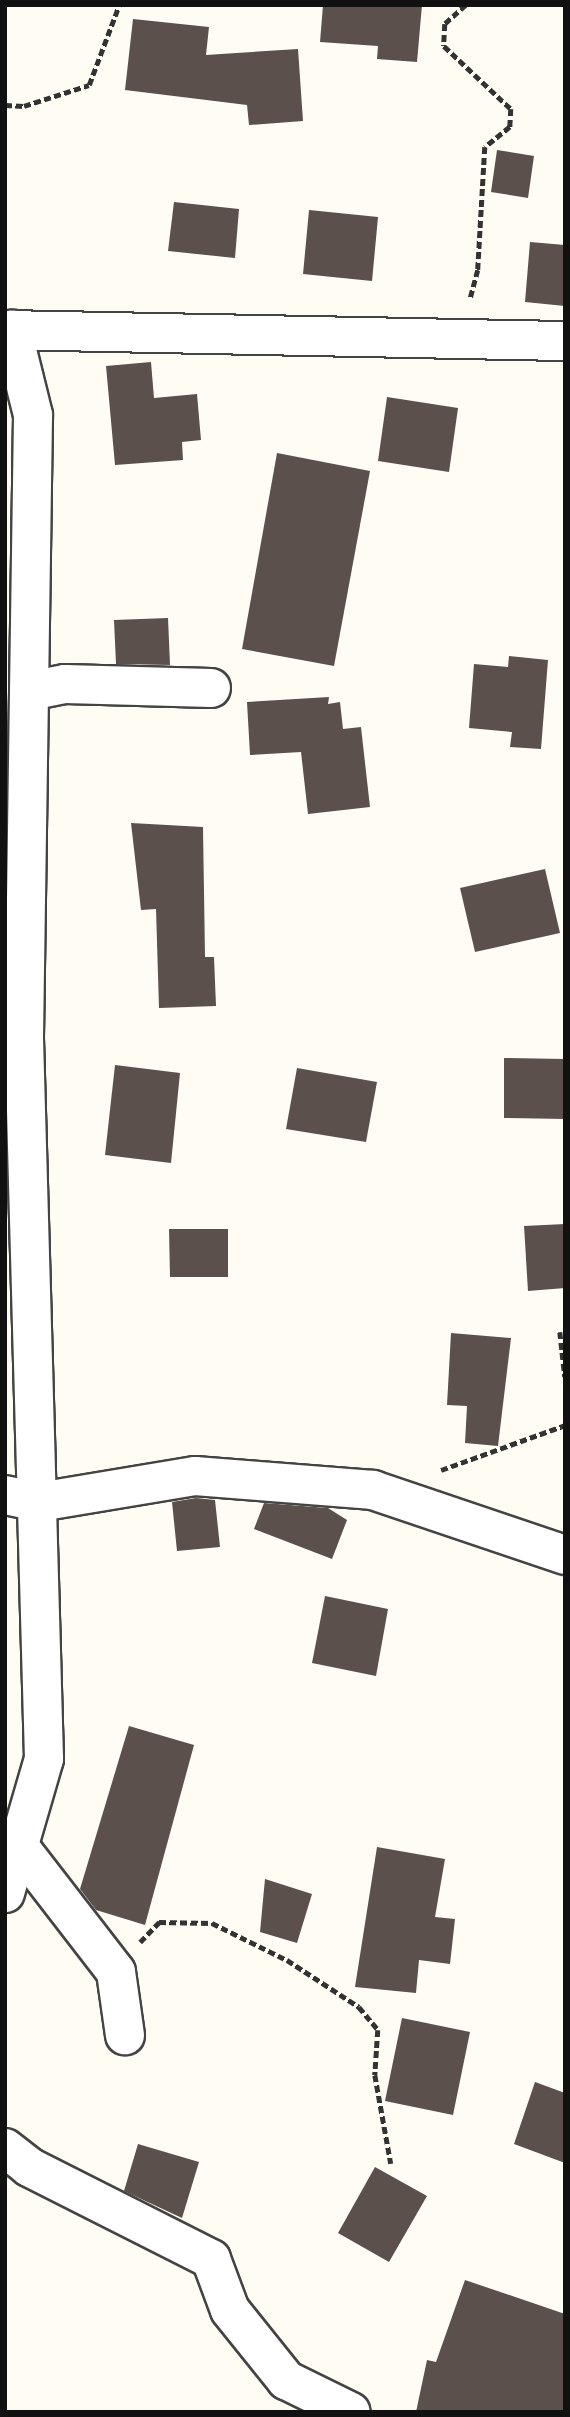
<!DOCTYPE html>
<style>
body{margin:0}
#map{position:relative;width:570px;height:2417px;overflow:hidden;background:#fffcf4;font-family:"IBM Plex Serif",serif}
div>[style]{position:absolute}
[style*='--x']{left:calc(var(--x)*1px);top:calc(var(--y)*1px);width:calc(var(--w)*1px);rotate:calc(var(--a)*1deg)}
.building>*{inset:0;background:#5b504c}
.path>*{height:4.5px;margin-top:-2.25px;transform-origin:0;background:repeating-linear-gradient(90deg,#333 0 7px,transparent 0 10.5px)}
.roads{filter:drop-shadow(2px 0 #444) drop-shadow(-2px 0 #444) drop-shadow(0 2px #444) drop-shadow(0 -2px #444)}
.street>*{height:38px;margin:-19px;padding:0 19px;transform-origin:19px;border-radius:19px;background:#fff}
span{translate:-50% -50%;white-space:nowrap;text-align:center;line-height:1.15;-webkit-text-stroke:7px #fff;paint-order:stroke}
.frame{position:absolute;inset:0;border:7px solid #111;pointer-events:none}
</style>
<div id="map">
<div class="building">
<i style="clip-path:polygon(323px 5px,422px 5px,417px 62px,377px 59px,378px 46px,320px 42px)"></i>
<i style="clip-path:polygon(133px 19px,209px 27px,206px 55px,298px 49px,303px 121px,249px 125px,247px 105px,125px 90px)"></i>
<i style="clip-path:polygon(497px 150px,534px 156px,528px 198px,491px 192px)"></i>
<i style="clip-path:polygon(174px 202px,239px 209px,235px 258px,168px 251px)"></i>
<i style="clip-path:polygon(309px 210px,378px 217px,372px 281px,303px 274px)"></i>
<i style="clip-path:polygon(530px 242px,565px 245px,565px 306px,525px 302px)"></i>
<i style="clip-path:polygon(151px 362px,154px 398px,197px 394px,201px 440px,182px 442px,183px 460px,115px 465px,106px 366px)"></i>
<i style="clip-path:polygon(387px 397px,458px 408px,449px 472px,378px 461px)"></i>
<i style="clip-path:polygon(277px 453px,370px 471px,334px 666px,242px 649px)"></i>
<i style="clip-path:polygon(168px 618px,170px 665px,116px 664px,114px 620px)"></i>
<i style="clip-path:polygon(509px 656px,548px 660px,541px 749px,510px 747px,512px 732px,469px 728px,474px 664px,508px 667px)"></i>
<i style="clip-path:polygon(329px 697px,328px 704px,340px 702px,343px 729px,361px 727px,370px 807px,308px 814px,301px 752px,250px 755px,247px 702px)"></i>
<i style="clip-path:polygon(131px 823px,203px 827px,205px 957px,214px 957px,216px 1006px,159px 1008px,156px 909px,141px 910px)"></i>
<i style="clip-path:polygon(545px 869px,560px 933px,475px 952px,460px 888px)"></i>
<i style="clip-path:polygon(504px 1058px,565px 1059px,565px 1119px,504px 1118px)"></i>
<i style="clip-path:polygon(115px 1065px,180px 1073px,171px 1163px,105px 1155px)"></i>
<i style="clip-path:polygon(297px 1068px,377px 1082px,366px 1142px,286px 1129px)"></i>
<i style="clip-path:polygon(565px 1224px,565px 1288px,528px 1291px,524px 1226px)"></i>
<i style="clip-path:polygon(169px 1229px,228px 1229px,228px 1277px,170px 1277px)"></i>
<i style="clip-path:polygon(451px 1333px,511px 1338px,498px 1446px,465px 1443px,467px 1406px,447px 1405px)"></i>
<i style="clip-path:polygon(196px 1498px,215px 1500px,220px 1547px,177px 1551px,172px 1502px)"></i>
<i style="clip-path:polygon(264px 1503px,328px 1508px,347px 1520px,332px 1559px,254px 1529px)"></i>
<i style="clip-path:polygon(325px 1596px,388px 1609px,376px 1676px,312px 1663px)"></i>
<i style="clip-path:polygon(129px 1726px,194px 1745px,145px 1925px,96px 1910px,80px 1889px)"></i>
<i style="clip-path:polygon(377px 1847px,445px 1859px,435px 1917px,455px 1919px,450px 1964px,419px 1960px,416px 1993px,355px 1987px)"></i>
<i style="clip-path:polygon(265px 1879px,312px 1894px,297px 1943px,260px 1932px)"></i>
<i style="clip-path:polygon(402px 2018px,470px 2032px,453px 2115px,385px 2101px)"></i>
<i style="clip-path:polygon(535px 2082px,565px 2093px,565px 2163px,514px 2144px)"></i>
<i style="clip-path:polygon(138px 2144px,199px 2162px,182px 2218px,124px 2191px)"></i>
<i style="clip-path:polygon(375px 2167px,427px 2196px,389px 2262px,338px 2233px)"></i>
<i style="clip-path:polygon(465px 2280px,565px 2314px,565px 2412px,416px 2412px,427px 2360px,436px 2362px)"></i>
</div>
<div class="path">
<i style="--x:466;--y:5;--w:28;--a:138"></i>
<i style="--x:445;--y:24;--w:22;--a:93"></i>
<i style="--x:444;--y:46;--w:92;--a:43.2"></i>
<i style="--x:511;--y:109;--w:18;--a:93"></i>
<i style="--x:510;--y:127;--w:32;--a:141"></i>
<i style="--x:485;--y:147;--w:123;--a:93.3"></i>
<i style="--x:478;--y:270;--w:31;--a:105"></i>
<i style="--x:5;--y:105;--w:19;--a:3"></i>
<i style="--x:24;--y:106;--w:68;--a:-17.9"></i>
<i style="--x:89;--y:85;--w:85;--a:-69.4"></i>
<i style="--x:560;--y:1332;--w:45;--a:83.7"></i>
<i style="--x:441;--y:1470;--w:132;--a:-19.9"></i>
<i style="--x:140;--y:1942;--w:28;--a:-46"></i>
<i style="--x:159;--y:1922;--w:53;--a:1.1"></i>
<i style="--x:212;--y:1923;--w:84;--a:26.3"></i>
<i style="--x:287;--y:1960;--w:86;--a:33.1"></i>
<i style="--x:359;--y:2007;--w:30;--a:50"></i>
<i style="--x:378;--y:2030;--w:45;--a:93.8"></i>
<i style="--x:375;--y:2075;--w:90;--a:79.8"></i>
</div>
<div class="roads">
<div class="street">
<i style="--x:5;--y:330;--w:560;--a:1.13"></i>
<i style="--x:29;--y:691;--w:37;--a:-11"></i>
<i style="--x:65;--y:684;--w:146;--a:1.6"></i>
<i style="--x:5;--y:1495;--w:35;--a:12"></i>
<i style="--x:39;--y:1502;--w:158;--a:-9.5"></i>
<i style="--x:195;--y:1476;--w:179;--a:4.5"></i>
<i style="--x:373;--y:1490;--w:203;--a:18.7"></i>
<i style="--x:5;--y:1840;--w:14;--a:21"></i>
<i style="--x:18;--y:1845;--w:160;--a:52.3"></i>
<i style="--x:116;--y:1972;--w:64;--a:81.9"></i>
<i style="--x:5;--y:1893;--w:140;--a:-73.8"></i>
<i style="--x:44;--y:1759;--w:722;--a:-91.59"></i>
<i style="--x:24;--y:1037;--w:622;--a:-89.17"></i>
<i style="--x:33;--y:415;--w:88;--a:-103.9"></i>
<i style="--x:5;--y:2148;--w:31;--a:38"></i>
<i style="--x:29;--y:2167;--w:204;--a:26.8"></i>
<i style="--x:211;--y:2259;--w:54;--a:69.6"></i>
<i style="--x:230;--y:2310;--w:90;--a:51.3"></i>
<i style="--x:286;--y:2380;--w:72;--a:26.2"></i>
</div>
</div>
<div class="frame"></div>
</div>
